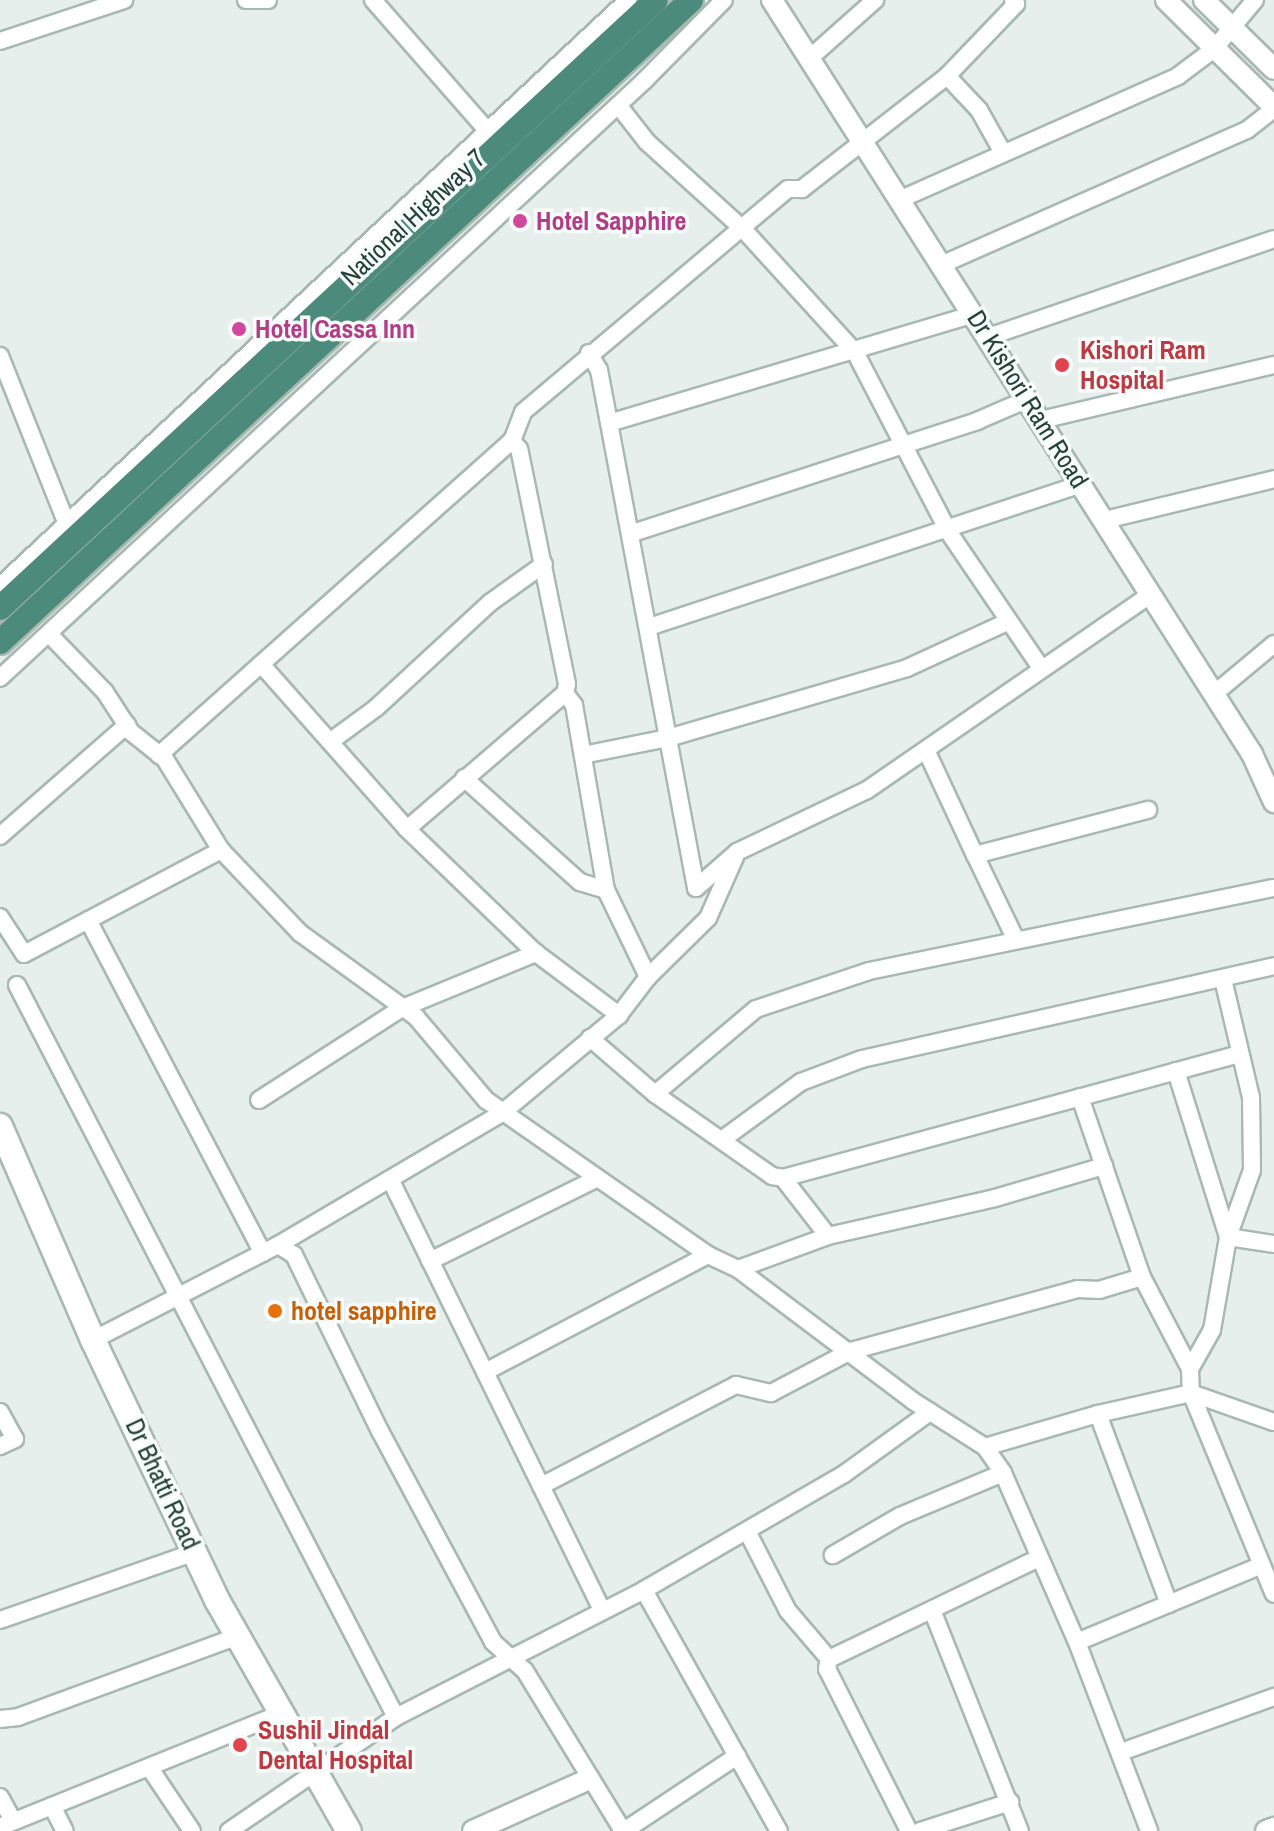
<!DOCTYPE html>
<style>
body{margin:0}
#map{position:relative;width:1274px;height:1831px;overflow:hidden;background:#e6efeb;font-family:"Archivo Narrow",sans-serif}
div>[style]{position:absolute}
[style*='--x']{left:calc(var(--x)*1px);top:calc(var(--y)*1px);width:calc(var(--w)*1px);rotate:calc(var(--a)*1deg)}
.roads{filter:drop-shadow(2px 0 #a8b8b2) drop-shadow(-2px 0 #a8b8b2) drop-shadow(0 2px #a8b8b2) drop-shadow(0 -2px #a8b8b2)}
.minor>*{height:16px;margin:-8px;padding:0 8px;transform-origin:8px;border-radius:8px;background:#fff}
.tertiary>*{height:20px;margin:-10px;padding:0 10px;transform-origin:10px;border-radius:10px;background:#fff}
.secondary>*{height:24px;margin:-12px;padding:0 12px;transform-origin:12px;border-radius:12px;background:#fff}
.trunk>*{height:24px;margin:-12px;padding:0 12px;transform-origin:12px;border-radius:12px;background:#4c8a7c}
.dots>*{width:22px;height:22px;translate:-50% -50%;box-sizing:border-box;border:4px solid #f7fbf9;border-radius:50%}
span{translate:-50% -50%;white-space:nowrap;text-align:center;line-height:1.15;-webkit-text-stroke:7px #f7fbf9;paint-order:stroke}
.street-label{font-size:26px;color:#24423a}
.hotel-label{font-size:26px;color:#b23c85;font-weight:700}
.left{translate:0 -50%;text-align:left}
.health-label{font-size:26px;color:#be3a42;font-weight:700}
.food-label{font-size:26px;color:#c56008;font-weight:700}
</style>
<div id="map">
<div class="roads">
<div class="minor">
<i style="--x:246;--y:0;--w:22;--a:0"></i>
<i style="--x:373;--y:0;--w:173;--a:48.8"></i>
<i style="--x:0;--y:41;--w:131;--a:-18.3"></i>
<i style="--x:811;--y:57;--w:86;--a:-41.7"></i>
<i style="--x:947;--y:76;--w:47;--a:46.7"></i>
<i style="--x:979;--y:110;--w:47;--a:60.7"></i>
<i style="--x:618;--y:105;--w:47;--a:51.9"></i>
<i style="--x:647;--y:142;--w:130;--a:42.2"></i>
<i style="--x:743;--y:229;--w:166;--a:47.7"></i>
<i style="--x:855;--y:352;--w:202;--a:62.5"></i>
<i style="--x:948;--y:531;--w:166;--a:55.8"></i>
<i style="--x:901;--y:199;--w:303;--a:-23.9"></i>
<i style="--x:1178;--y:76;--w:45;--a:-36.9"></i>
<i style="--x:1214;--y:49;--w:64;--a:-50.1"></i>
<i style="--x:943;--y:264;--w:332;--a:-23.8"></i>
<i style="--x:1247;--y:130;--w:34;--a:-38"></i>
<i style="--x:988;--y:337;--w:302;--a:-18.9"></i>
<i style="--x:589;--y:353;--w:20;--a:60"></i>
<i style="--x:599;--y:370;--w:54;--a:79.3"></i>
<i style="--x:609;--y:423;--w:381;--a:-16.6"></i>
<i style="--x:0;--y:356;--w:181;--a:68.3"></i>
<i style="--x:1041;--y:420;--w:239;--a:-13.3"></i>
<i style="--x:609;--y:423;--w:473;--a:79.4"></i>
<i style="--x:696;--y:888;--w:55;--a:-41.3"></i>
<i style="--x:737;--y:852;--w:144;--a:-25.5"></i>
<i style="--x:867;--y:790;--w:345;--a:-34.6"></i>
<i style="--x:1105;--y:520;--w:174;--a:-13.6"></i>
<i style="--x:633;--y:533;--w:362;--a:-18"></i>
<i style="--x:977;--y:421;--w:56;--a:-23.3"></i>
<i style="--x:0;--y:586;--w:859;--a:-43.02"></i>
<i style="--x:649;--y:627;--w:456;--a:-18.3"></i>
<i style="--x:49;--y:634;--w:81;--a:46"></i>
<i style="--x:105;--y:692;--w:48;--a:57"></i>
<i style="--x:131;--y:732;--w:43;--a:38.5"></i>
<i style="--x:165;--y:759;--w:107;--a:58.4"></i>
<i style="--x:221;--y:850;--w:115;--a:46.4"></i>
<i style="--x:300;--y:933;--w:143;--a:35.9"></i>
<i style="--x:416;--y:1017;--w:109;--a:49.9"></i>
<i style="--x:486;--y:1100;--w:271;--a:34.9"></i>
<i style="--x:708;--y:1255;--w:33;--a:25"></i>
<i style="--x:738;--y:1269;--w:219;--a:37"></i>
<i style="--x:913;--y:1401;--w:85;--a:32.6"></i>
<i style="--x:985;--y:1447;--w:32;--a:55"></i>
<i style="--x:1003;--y:1473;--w:112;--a:157.3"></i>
<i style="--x:900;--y:1516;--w:78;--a:149.8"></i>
<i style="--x:261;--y:664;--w:220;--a:48.5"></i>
<i style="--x:407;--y:829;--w:179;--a:43.9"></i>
<i style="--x:536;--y:953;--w:104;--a:36.8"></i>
<i style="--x:0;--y:678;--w:880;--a:-42.83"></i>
<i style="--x:645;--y:80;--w:112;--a:-45.4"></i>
<i style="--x:565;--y:693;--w:15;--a:53"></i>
<i style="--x:574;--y:705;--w:188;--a:80.2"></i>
<i style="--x:606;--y:890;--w:97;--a:64.2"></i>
<i style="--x:1214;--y:694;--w:78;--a:-39.8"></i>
<i style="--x:331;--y:741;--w:56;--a:-36.3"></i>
<i style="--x:376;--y:708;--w:156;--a:-42.7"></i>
<i style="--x:491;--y:602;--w:65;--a:-35.6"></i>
<i style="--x:926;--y:750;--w:116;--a:65"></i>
<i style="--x:159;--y:755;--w:472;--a:-41.7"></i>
<i style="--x:512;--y:441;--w:31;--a:-69"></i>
<i style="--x:523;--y:412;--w:346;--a:-40.1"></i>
<i style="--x:788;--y:189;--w:14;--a:0"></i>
<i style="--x:802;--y:189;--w:184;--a:-37.9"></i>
<i style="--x:947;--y:76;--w:100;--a:-46.2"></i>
<i style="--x:1016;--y:4;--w:5;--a:-127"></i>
<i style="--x:583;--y:755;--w:87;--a:-11.3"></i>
<i style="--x:668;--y:738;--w:249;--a:-16.3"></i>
<i style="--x:907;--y:668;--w:112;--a:-24.7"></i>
<i style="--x:464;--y:778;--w:156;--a:41.9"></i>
<i style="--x:580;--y:882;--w:27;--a:17"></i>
<i style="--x:407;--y:829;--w:208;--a:-40.7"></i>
<i style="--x:565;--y:693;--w:9;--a:-77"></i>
<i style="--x:567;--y:684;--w:240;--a:-101.5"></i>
<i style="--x:519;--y:449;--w:11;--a:-131"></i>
<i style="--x:0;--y:836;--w:169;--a:-41.2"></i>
<i style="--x:0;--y:917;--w:44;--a:57"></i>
<i style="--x:24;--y:954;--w:223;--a:-27.8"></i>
<i style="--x:88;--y:920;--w:376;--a:62.3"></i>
<i style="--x:1015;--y:938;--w:92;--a:-115.7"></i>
<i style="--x:975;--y:855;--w:179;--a:-14.6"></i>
<i style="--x:1223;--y:979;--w:121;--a:76.7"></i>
<i style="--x:1251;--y:1097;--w:73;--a:89.2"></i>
<i style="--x:1252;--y:1170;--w:71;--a:109.7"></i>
<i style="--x:17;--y:985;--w:824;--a:62.63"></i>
<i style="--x:590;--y:1038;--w:86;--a:40.7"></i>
<i style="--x:655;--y:1094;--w:143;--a:35"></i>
<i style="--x:772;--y:1176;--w:11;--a:10"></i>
<i style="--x:783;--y:1178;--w:473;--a:-15.2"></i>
<i style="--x:1176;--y:1071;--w:174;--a:72.6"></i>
<i style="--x:655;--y:1094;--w:132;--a:-40.1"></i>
<i style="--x:756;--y:1009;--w:119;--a:-18.6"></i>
<i style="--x:869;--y:971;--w:413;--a:-11.6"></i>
<i style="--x:1080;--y:1097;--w:190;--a:71"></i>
<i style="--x:259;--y:1100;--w:170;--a:-32.8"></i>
<i style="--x:402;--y:1008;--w:145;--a:-22.3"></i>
<i style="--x:723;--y:1139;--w:97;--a:-36.2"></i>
<i style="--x:801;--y:1082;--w:65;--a:-20.7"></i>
<i style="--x:862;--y:1059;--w:422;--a:-12.7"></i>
<i style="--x:783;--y:1178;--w:73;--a:52.2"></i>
<i style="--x:391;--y:1181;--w:475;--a:63.8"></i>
<i style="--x:278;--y:1245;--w:19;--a:32"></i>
<i style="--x:294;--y:1255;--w:196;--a:64"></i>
<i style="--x:380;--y:1431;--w:239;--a:61.8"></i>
<i style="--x:493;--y:1642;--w:43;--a:42.2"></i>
<i style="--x:525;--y:1671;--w:188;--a:58.5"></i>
<i style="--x:430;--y:1261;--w:187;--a:-26.3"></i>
<i style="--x:738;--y:1269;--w:96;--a:-20.1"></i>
<i style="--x:828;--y:1236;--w:171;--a:-12.8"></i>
<i style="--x:995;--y:1198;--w:114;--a:-16.4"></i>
<i style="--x:93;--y:1340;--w:208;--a:-27.2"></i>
<i style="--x:278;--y:1245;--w:260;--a:-30.5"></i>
<i style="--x:502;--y:1113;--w:153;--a:-39.9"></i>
<i style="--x:619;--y:1015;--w:48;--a:-52.7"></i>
<i style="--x:648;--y:977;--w:84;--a:-44.5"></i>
<i style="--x:708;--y:918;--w:67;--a:-66.1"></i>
<i style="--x:1190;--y:1369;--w:45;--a:-60.6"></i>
<i style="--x:1212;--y:1330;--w:94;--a:-80.2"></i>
<i style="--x:1228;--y:1237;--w:47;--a:8.7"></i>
<i style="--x:485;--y:1372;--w:252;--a:-27.7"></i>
<i style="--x:0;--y:1412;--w:31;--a:61"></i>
<i style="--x:15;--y:1439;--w:17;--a:155"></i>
<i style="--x:985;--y:1447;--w:118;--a:-16.3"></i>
<i style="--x:1003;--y:1473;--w:184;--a:66.4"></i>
<i style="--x:1077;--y:1642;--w:202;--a:69.1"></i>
<i style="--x:541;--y:1486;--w:220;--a:-27.4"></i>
<i style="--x:736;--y:1385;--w:36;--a:13"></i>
<i style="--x:771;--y:1393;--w:90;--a:-27.7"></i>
<i style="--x:851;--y:1351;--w:235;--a:-15.3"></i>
<i style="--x:1078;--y:1289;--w:21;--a:3"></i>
<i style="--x:1099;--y:1290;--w:45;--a:-16.8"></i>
<i style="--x:1142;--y:1277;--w:104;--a:62.4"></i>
<i style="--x:1190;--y:1369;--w:24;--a:88"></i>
<i style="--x:1191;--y:1393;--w:217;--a:67.6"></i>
<i style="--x:747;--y:1531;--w:90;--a:62.9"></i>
<i style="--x:788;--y:1611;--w:63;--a:49.5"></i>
<i style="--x:1169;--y:1604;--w:203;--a:-110.5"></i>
<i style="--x:1098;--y:1414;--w:95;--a:-12.7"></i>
<i style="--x:1191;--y:1393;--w:88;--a:19.3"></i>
<i style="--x:932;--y:1610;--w:238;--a:68.3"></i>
<i style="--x:0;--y:1620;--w:207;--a:-19.2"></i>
<i style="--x:1077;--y:1642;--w:200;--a:-22.6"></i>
<i style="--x:0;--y:1719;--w:18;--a:-6"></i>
<i style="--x:18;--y:1717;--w:234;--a:-20.2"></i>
<i style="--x:1121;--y:1752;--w:163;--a:-19.8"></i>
<i style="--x:737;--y:1756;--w:86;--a:60.8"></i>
<i style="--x:149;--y:1767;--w:77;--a:56.1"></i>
<i style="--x:0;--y:1797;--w:25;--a:61"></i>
<i style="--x:52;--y:1806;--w:28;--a:63"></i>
<i style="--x:0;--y:1827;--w:304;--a:-22"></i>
<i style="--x:229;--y:1831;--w:202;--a:-34.3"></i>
<i style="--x:396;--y:1717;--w:279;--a:-27.1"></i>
<i style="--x:644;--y:1590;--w:231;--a:-30.1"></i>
<i style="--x:844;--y:1474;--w:106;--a:-35.8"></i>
<i style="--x:624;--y:1831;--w:136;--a:-33.6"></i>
<i style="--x:737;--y:1756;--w:190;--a:-119.3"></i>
<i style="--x:909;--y:1831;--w:182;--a:-116.8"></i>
<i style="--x:827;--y:1669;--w:10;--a:-79"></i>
<i style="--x:829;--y:1659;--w:233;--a:-25.7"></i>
<i style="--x:920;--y:1831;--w:95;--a:-17.9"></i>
</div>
<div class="tertiary">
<i style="--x:772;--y:0;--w:894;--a:57.52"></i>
<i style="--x:1252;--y:754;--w:53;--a:65.4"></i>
<i style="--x:1166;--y:0;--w:152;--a:44.7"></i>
<i style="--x:1204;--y:0;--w:98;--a:44.6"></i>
<i style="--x:473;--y:1831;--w:127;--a:-24.1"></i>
<i style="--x:1266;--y:1831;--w:9;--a:-21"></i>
</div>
<div class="secondary">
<i style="--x:0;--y:1126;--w:233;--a:66.5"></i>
<i style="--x:93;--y:1340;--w:288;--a:64.5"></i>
<i style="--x:217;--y:1600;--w:266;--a:60.3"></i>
</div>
<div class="trunk">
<i style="--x:0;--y:608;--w:894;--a:-42.83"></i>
<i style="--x:0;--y:642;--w:943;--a:-42.89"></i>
</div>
</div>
<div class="dots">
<i style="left:520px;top:221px;background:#d1479c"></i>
<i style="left:239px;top:329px;background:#d1479c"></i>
<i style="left:1062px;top:365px;background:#e0444e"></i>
<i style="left:275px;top:1311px;background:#e8710a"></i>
<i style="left:240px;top:1745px;background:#e0444e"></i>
</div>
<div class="street-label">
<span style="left:413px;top:217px;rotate:-43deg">National Highway 7</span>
<span style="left:1028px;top:399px;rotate:58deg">Dr Kishori Ram Road</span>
<span style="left:163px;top:1484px;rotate:65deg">Dr Bhatti Road</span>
</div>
<div class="hotel-label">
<span class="left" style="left:536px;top:221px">Hotel Sapphire</span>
<span class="left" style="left:255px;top:329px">Hotel Cassa Inn</span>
</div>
<div class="health-label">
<span class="left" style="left:1080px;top:365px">Kishori Ram<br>Hospital</span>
<span class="left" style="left:258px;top:1745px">Sushil Jindal<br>Dental Hospital</span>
</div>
<div class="food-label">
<span class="left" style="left:291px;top:1311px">hotel sapphire</span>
</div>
</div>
